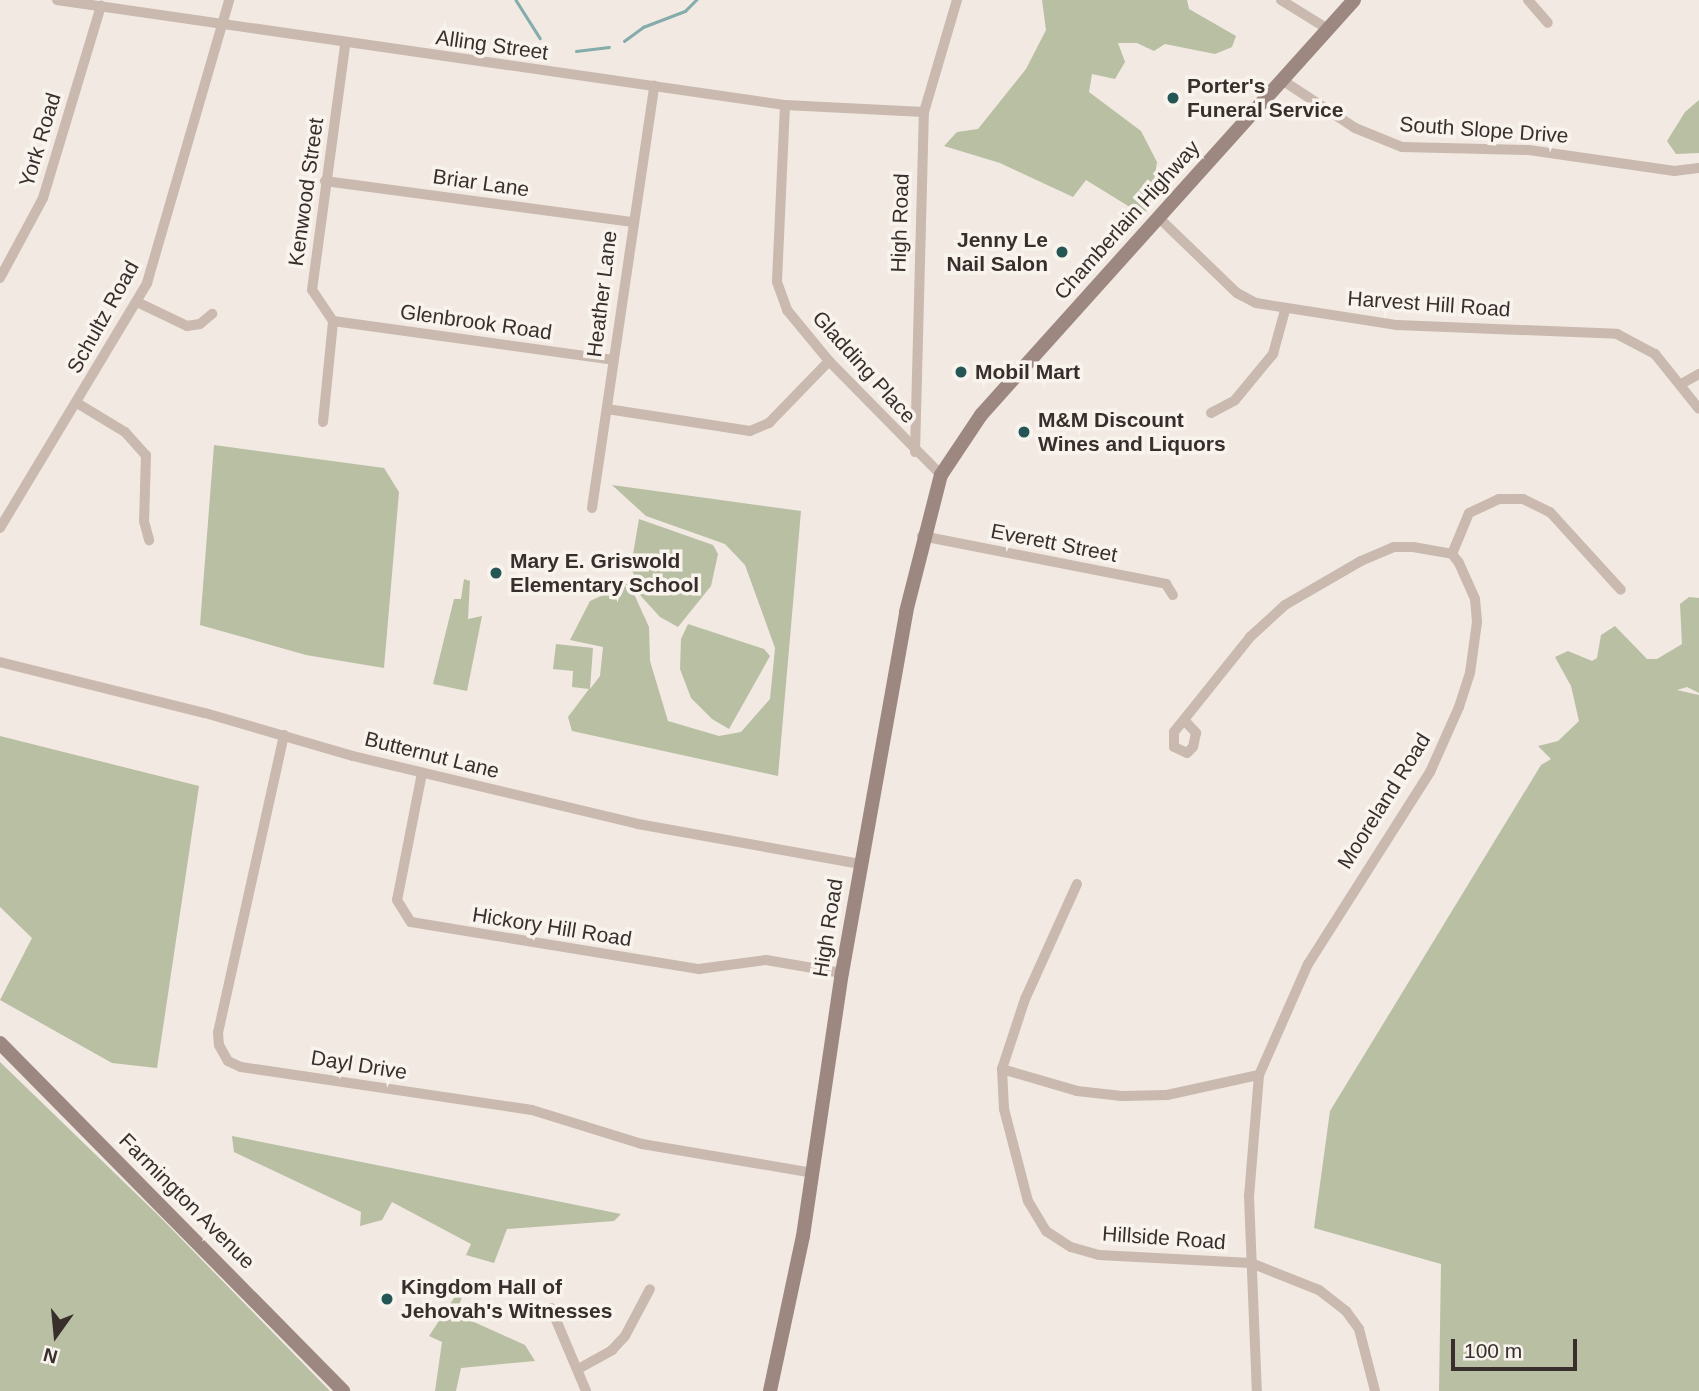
<!DOCTYPE html>
<style>
body{margin:0}
#map{position:relative;width:1699px;height:1391px;overflow:hidden;background:#f1e9e2;font-family:Helvetica,sans-serif}
div>[style]{position:absolute}
[style*='--x']{left:calc(var(--x)*1px);top:calc(var(--y)*1px);width:calc(var(--w)*1px);rotate:calc(var(--a)*1deg)}
.green>*{inset:0;background:#b8bfa3}
.stream>*{height:2.5px;margin:-1.25px;padding:0 1.25px;transform-origin:1.25px;border-radius:1.25px;background:#83acab}
.minor>*{height:10px;margin:-5px;padding:0 5px;transform-origin:5px;border-radius:5px;background:#c9b9ae}
.secondary>*{height:14px;margin:-7px;padding:0 7px;transform-origin:7px;border-radius:7px;background:#9c8880}
.dots>*{width:19px;height:19px;translate:-50% -50%;box-sizing:border-box;border:4px solid #f9f3ee;border-radius:50%}
span{translate:-50% -50%;white-space:nowrap;text-align:center;line-height:1.15;-webkit-text-stroke:7px #f9f3ee;paint-order:stroke}
.street-label{font-size:21px;color:#382f2c}
.poi-label{font-size:21px;color:#382f2c;font-weight:700}
.left{translate:0 -50%;text-align:left}
.right{translate:-100% -50%;text-align:right}
.north{position:absolute;left:21px;top:1300px;width:70px;height:70px;-webkit-text-stroke:5px #f9f3ee;paint-order:stroke;rotate:195deg;font-size:19px;font-weight:700;line-height:28px;text-align:center;color:#382f2c}
.north::after{content:'';display:block;margin:auto;width:24px;height:32px;background:#382f2c;clip-path:polygon(50% 0,100% 100%,50% 72%,0 100%)}
.scale{position:absolute;left:1451px;top:1339px;width:126px;height:32px;box-sizing:border-box;border:4px solid #382f2c;border-top:0;padding-left:9px;font-size:21px;line-height:24px;white-space:nowrap;color:#382f2c;-webkit-text-stroke:5px #f9f3ee;paint-order:stroke}
</style>
<div id="map">
<div class="green">
<i style="clip-path:polygon(1042px 0,1187px 0,1189px 9px,1236px 36px,1232px 47px,1215px 54px,1165px 44px,1154px 51px,1137px 43px,1118px 43px,1125px 62px,1115px 79px,1092px 74px,1089px 92px,1141px 131px,1157px 162px,1149px 211px,1138px 212px,1086px 180px,1073px 197px,1000px 163px,944px 146px,957px 132px,978px 129px,1026px 69px,1046px 30px)"></i>
<i style="clip-path:polygon(1699px 100px,1699px 153px,1676px 154px,1667px 141px,1685px 112px)"></i>
<i style="clip-path:polygon(214px 445px,384px 468px,399px 492px,384px 668px,306px 655px,200px 625px)"></i>
<i style="clip-path:polygon(612px 485px,801px 511px,778px 776px,572px 731px,568px 717px,589px 689px,572px 687px,573px 671px,553px 669px,556px 644px,593px 648px,590px 689px,600px 676px,603px 647px,570px 640px,590px 601px,629px 583px,649px 627px,650px 661px,668px 721px,719px 736px,741px 732px,770px 699px,775px 648px,745px 565px,725px 544px,646px 516px)"></i>
<i style="clip-path:polygon(639px 519px,713px 545px,718px 554px,711px 586px,678px 627px,660px 617px,640px 595px,631px 566px)"></i>
<i style="clip-path:polygon(464px 579px,470px 581px,468px 619px,482px 616px,467px 691px,433px 684px,454px 599px,461px 599px)"></i>
<i style="clip-path:polygon(1689px 597px,1699px 598px,1699px 693px,1687px 687px,1677px 690px,1699px 695px,1699px 1391px,1439px 1391px,1441px 1264px,1314px 1228px,1330px 1111px,1541px 765px,1551px 759px,1538px 746px,1558px 741px,1579px 721px,1571px 686px,1555px 657px,1568px 651px,1592px 661px,1597px 658px,1601px 635px,1615px 626px,1647px 659px,1657px 659px,1682px 644px,1680px 604px)"></i>
<i style="clip-path:polygon(688px 624px,764px 649px,770px 656px,729px 729px,712px 719px,691px 698px,680px 669px,681px 639px)"></i>
<i style="clip-path:polygon(0 736px,199px 786px,157px 1068px,112px 1063px,0 1000px,32px 938px,0 907px)"></i>
<i style="clip-path:polygon(0 1062px,159px 1216px,330px 1391px,0 1391px)"></i>
<i style="clip-path:polygon(232px 1136px,621px 1214px,614px 1221px,507px 1229px,494px 1263px,466px 1255px,471px 1244px,392px 1202px,382px 1220px,360px 1226px,361px 1212px,234px 1152px)"></i>
<i style="clip-path:polygon(464px 1291px,456px 1314px,525px 1345px,535px 1361px,461px 1368px,456px 1391px,435px 1391px,442px 1342px,429px 1336px,454px 1298px)"></i>
</div>
<div class="stream">
<i style="--x:516;--y:0;--w:45;--a:57.7"></i>
<i style="--x:624;--y:41;--w:24;--a:-36"></i>
<i style="--x:643;--y:27;--w:45;--a:-20.9"></i>
<i style="--x:685;--y:11;--w:16;--a:-45"></i>
<i style="--x:576;--y:51;--w:33;--a:-7"></i>
</div>
<div class="minor">
<i style="--x:57;--y:0;--w:736;--a:8.21"></i>
<i style="--x:785;--y:105;--w:139;--a:2.9"></i>
<i style="--x:1281;--y:0;--w:55;--a:31.7"></i>
<i style="--x:1528;--y:0;--w:30;--a:49"></i>
<i style="--x:1282;--y:80;--w:87;--a:33.3"></i>
<i style="--x:1355;--y:128;--w:51;--a:22"></i>
<i style="--x:1402;--y:147;--w:127;--a:1.4"></i>
<i style="--x:1529;--y:150;--w:147;--a:8.2"></i>
<i style="--x:1674;--y:171;--w:25;--a:-7"></i>
<i style="--x:785;--y:105;--w:177;--a:92.6"></i>
<i style="--x:777;--y:282;--w:30;--a:70"></i>
<i style="--x:787;--y:310;--w:66;--a:50.5"></i>
<i style="--x:829;--y:361;--w:160;--a:45.5"></i>
<i style="--x:325;--y:181;--w:309;--a:7.6"></i>
<i style="--x:1158;--y:217;--w:110;--a:43.9"></i>
<i style="--x:1237;--y:293;--w:21;--a:28"></i>
<i style="--x:1256;--y:303;--w:143;--a:8.9"></i>
<i style="--x:1397;--y:325;--w:220;--a:2.3"></i>
<i style="--x:1617;--y:334;--w:43;--a:27.8"></i>
<i style="--x:1655;--y:354;--w:70;--a:51.3"></i>
<i style="--x:0;--y:278;--w:91;--a:-61.7"></i>
<i style="--x:43;--y:198;--w:201;--a:-73.2"></i>
<i style="--x:137;--y:302;--w:55;--a:25.6"></i>
<i style="--x:187;--y:326;--w:13;--a:-9"></i>
<i style="--x:200;--y:324;--w:16;--a:-40"></i>
<i style="--x:333;--y:321;--w:283;--a:7.9"></i>
<i style="--x:1681;--y:384;--w:21;--a:-29"></i>
<i style="--x:77;--y:403;--w:56;--a:31.1"></i>
<i style="--x:125;--y:432;--w:31;--a:48"></i>
<i style="--x:146;--y:455;--w:66;--a:91.7"></i>
<i style="--x:144;--y:521;--w:20;--a:75"></i>
<i style="--x:607;--y:409;--w:145;--a:8.7"></i>
<i style="--x:750;--y:431;--w:21;--a:-23"></i>
<i style="--x:769;--y:423;--w:86;--a:-45.9"></i>
<i style="--x:1211;--y:413;--w:27;--a:-28"></i>
<i style="--x:1235;--y:400;--w:60;--a:-50.4"></i>
<i style="--x:1273;--y:354;--w:46;--a:-74.7"></i>
<i style="--x:323;--y:422;--w:101;--a:-84.3"></i>
<i style="--x:333;--y:321;--w:37;--a:-124"></i>
<i style="--x:312;--y:290;--w:247;--a:-82.3"></i>
<i style="--x:915;--y:452;--w:340;--a:-88.5"></i>
<i style="--x:924;--y:112;--w:117;--a:-73.6"></i>
<i style="--x:592;--y:508;--w:427;--a:-81.6"></i>
<i style="--x:0;--y:528;--w:286;--a:-59"></i>
<i style="--x:147;--y:283;--w:295;--a:-73.8"></i>
<i style="--x:922;--y:536;--w:249;--a:11.1"></i>
<i style="--x:1166;--y:584;--w:13;--a:58"></i>
<i style="--x:1452;--y:554;--w:44;--a:-67.5"></i>
<i style="--x:1469;--y:513;--w:33;--a:-25"></i>
<i style="--x:1499;--y:499;--w:24;--a:0"></i>
<i style="--x:1523;--y:499;--w:30;--a:26"></i>
<i style="--x:1550;--y:512;--w:105;--a:47.7"></i>
<i style="--x:0;--y:662;--w:211;--a:14"></i>
<i style="--x:205;--y:713;--w:154;--a:16.2"></i>
<i style="--x:353;--y:756;--w:293;--a:13.4"></i>
<i style="--x:638;--y:824;--w:226;--a:10.2"></i>
<i style="--x:1184;--y:720;--w:18;--a:47"></i>
<i style="--x:1196;--y:733;--w:14;--a:102"></i>
<i style="--x:1193;--y:747;--w:8;--a:135"></i>
<i style="--x:1187;--y:753;--w:14;--a:-155"></i>
<i style="--x:1174;--y:747;--w:15;--a:-90"></i>
<i style="--x:1174;--y:732;--w:122;--a:-51.3"></i>
<i style="--x:1250;--y:637;--w:47;--a:-42.4"></i>
<i style="--x:1285;--y:605;--w:88;--a:-30.1"></i>
<i style="--x:1361;--y:561;--w:36;--a:-23"></i>
<i style="--x:1394;--y:547;--w:19;--a:0"></i>
<i style="--x:1413;--y:547;--w:40;--a:10"></i>
<i style="--x:1452;--y:554;--w:11;--a:52"></i>
<i style="--x:1459;--y:563;--w:39;--a:66"></i>
<i style="--x:1475;--y:599;--w:23;--a:85"></i>
<i style="--x:1477;--y:622;--w:51;--a:97.8"></i>
<i style="--x:1470;--y:673;--w:36;--a:108"></i>
<i style="--x:1459;--y:707;--w:71;--a:114"></i>
<i style="--x:1430;--y:772;--w:227;--a:122.4"></i>
<i style="--x:1308;--y:964;--w:121;--a:113.8"></i>
<i style="--x:1259;--y:1075;--w:121;--a:94.7"></i>
<i style="--x:1249;--y:1196;--w:195;--a:87.7"></i>
<i style="--x:284;--y:735;--w:304;--a:102.5"></i>
<i style="--x:218;--y:1032;--w:13;--a:86"></i>
<i style="--x:219;--y:1045;--w:18;--a:61"></i>
<i style="--x:228;--y:1061;--w:14;--a:25"></i>
<i style="--x:241;--y:1067;--w:294;--a:8.4"></i>
<i style="--x:532;--y:1110;--w:115;--a:17.2"></i>
<i style="--x:642;--y:1144;--w:173;--a:9.6"></i>
<i style="--x:422;--y:773;--w:129;--a:101.1"></i>
<i style="--x:397;--y:900;--w:26;--a:58"></i>
<i style="--x:411;--y:922;--w:292;--a:9.3"></i>
<i style="--x:699;--y:969;--w:68;--a:-7.7"></i>
<i style="--x:766;--y:960;--w:77;--a:9.7"></i>
<i style="--x:1077;--y:884;--w:126;--a:114.3"></i>
<i style="--x:1025;--y:999;--w:74;--a:108.2"></i>
<i style="--x:1002;--y:1069;--w:40;--a:87.1"></i>
<i style="--x:1004;--y:1109;--w:95;--a:75.4"></i>
<i style="--x:1028;--y:1201;--w:35;--a:59"></i>
<i style="--x:1046;--y:1231;--w:30;--a:33"></i>
<i style="--x:1071;--y:1247;--w:29;--a:16"></i>
<i style="--x:1099;--y:1255;--w:152;--a:3"></i>
<i style="--x:1251;--y:1263;--w:73;--a:21.7"></i>
<i style="--x:1319;--y:1290;--w:34;--a:38"></i>
<i style="--x:1346;--y:1311;--w:22;--a:54"></i>
<i style="--x:1359;--y:1329;--w:64;--a:75.5"></i>
<i style="--x:1002;--y:1069;--w:78;--a:16.3"></i>
<i style="--x:1077;--y:1091;--w:45;--a:6.3"></i>
<i style="--x:1122;--y:1096;--w:45;--a:-1.3"></i>
<i style="--x:1167;--y:1095;--w:94;--a:-12.3"></i>
<i style="--x:551;--y:1308;--w:90;--a:67.1"></i>
<i style="--x:580;--y:1368;--w:37;--a:-29"></i>
<i style="--x:612;--y:1350;--w:19;--a:-47"></i>
<i style="--x:625;--y:1336;--w:53;--a:-62"></i>
</div>
<div class="secondary">
<i style="--x:0;--y:1043;--w:489;--a:45.4"></i>
<i style="--x:770;--y:1391;--w:158;--a:-78"></i>
<i style="--x:803;--y:1236;--w:266;--a:-81.6"></i>
<i style="--x:842;--y:973;--w:367;--a:-79.9"></i>
<i style="--x:906;--y:612;--w:141;--a:-75.7"></i>
<i style="--x:941;--y:475;--w:72;--a:-56.3"></i>
<i style="--x:981;--y:415;--w:558;--a:-48.05"></i>
</div>
<div class="dots">
<i style="left:1173px;top:98px;background:#255656"></i>
<i style="left:1062px;top:252px;background:#255656"></i>
<i style="left:961px;top:372px;background:#255656"></i>
<i style="left:1024px;top:432px;background:#255656"></i>
<i style="left:496px;top:573px;background:#255656"></i>
<i style="left:387px;top:1299px;background:#255656"></i>
</div>
<div class="street-label">
<span style="left:492px;top:45px;rotate:8deg">Alling Street</span>
<span style="left:1484px;top:130px;rotate:4deg">South Slope Drive</span>
<span style="left:40px;top:140px;rotate:-73deg">York Road</span>
<span style="left:481px;top:183px;rotate:8deg">Briar Lane</span>
<span style="left:306px;top:192px;rotate:-82deg">Kenwood Street</span>
<span style="left:1127px;top:220px;rotate:-48deg">Chamberlain Highway</span>
<span style="left:900px;top:223px;rotate:-88deg">High Road</span>
<span style="left:602px;top:294px;rotate:-83deg">Heather Lane</span>
<span style="left:1429px;top:304px;rotate:4deg">Harvest Hill Road</span>
<span style="left:103px;top:317px;rotate:-61deg">Schultz Road</span>
<span style="left:476px;top:322px;rotate:8deg">Glenbrook Road</span>
<span style="left:864px;top:367px;rotate:48deg">Gladding Place</span>
<span style="left:1054px;top:543px;rotate:11deg">Everett Street</span>
<span style="left:432px;top:755px;rotate:14deg">Butternut Lane</span>
<span style="left:1384px;top:801px;rotate:-58deg">Mooreland Road</span>
<span style="left:552px;top:927px;rotate:9deg">Hickory Hill Road</span>
<span style="left:828px;top:928px;rotate:-81deg">High Road</span>
<span style="left:359px;top:1065px;rotate:9deg">Dayl Drive</span>
<span style="left:187px;top:1201px;rotate:45deg">Farmington Avenue</span>
<span style="left:1164px;top:1238px;rotate:4deg">Hillside Road</span>
</div>
<div class="poi-label">
<span class="left" style="left:1187px;top:98px">Porter's<br>Funeral Service</span>
<span class="right" style="left:1048px;top:252px">Jenny Le<br>Nail Salon</span>
<span class="left" style="left:975px;top:372px">Mobil Mart</span>
<span class="left" style="left:1038px;top:432px">M&amp;M Discount<br>Wines and Liquors</span>
<span class="left" style="left:510px;top:573px">Mary E. Griswold<br>Elementary School</span>
<span class="left" style="left:401px;top:1299px">Kingdom Hall of<br>Jehovah's Witnesses</span>
</div>
<div class="north">N</div>
<div class="scale">100 m</div>
</div>
